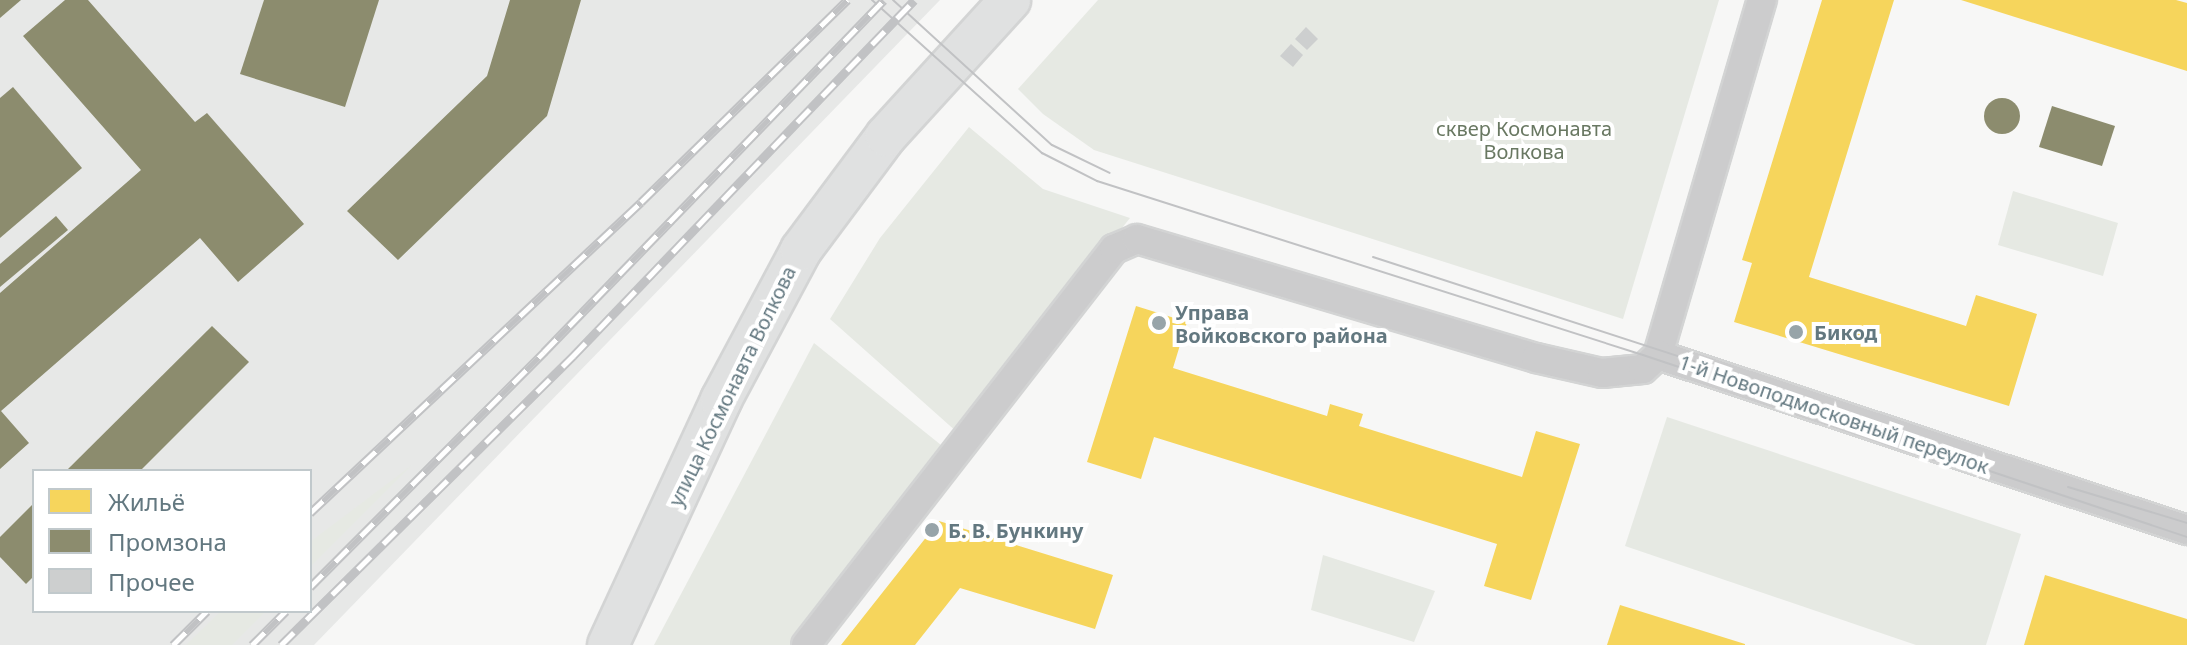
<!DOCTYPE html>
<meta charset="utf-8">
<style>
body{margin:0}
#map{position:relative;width:2187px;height:645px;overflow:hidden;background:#f7f7f6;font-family:"Noto Sans",sans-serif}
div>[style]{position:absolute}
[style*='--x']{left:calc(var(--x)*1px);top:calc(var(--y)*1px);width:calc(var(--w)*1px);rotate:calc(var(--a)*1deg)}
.built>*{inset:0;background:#e7e8e7}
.green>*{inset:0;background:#e6e9e3}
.homes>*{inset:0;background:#f6d55c}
.industry>*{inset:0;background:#8c8c6e}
.round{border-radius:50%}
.building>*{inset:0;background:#cdcfcf}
.roads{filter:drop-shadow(2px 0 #d3d4d4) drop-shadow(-2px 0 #d3d4d4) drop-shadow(0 2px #d3d4d4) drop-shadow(0 -2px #d3d4d4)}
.street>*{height:28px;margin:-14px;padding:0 14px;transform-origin:14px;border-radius:14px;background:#cccccd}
.secondary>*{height:40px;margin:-20px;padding:0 20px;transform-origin:20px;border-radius:20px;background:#e0e1e1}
.tram>*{height:2px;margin:-1px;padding:0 1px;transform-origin:1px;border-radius:1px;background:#c1c2c4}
.rail>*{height:9px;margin-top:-4.5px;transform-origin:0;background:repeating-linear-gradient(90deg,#fff 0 18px,#c1c2c4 0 36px);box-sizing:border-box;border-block:2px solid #c1c2c4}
.dots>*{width:22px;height:22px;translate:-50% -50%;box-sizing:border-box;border:4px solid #fff;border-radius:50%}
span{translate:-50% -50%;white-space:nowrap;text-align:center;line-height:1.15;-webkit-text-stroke:8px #fff;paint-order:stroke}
.park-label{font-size:20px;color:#697862}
.poi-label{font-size:20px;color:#637880;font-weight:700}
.left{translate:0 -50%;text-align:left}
.street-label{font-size:20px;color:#637880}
.legend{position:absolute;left:32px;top:469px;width:280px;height:144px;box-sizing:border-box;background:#fff;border:2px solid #c1c9cc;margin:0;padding:10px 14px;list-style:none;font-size:24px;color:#637880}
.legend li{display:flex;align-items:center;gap:16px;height:40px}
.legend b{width:40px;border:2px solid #c1c9cc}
</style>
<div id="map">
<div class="built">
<i style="clip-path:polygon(evenodd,0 0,940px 0,314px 645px,0 645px,0 0,34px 471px,310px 471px,310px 611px,34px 611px,34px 471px)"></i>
</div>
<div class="green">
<i style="clip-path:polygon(1098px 0,1719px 0,1623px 319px,1094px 150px,1043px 114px,1018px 89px)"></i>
<i style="clip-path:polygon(969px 127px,1043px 189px,1130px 218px,958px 433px,830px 319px,880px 238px)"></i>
<i style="clip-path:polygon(2013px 191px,2118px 223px,2103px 276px,1998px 245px)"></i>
<i style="clip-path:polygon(814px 343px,946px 449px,796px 645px,654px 645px)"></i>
<i style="clip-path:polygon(1667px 417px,2021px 534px,1986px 645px,1916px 645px,1625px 546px)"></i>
<i style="clip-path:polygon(412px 465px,310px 567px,310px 542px)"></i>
<i style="clip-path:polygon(1323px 555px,1435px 591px,1414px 642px,1311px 610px)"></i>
<i style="clip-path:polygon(221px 611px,266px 611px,232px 645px,186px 645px)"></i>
</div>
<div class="homes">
<i style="clip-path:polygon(1822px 0,1894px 0,1809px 277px,1966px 326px,1976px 295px,2037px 314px,2009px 406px,1734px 322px,1752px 263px,1742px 260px)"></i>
<i style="clip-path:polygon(1961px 0,2176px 0,2187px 3px,2187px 71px)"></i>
<i style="clip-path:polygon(1136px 306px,1187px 322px,1173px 368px,1327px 416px,1330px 404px,1363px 414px,1359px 426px,1522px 477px,1536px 431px,1580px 444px,1531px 600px,1484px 586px,1497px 544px,1154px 437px,1141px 479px,1087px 462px)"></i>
<i style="clip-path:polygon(939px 521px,1113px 575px,1095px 629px,960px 588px,915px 645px,841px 645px)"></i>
<i style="clip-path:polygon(2045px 575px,2187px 619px,2187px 645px,2024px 645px)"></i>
<i style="clip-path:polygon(1620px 605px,1745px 644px,1745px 645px,1607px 645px)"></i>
</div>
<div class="industry">
<i style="clip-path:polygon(0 0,21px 0,0 18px)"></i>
<i style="clip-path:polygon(65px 0,88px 0,195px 122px,207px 113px,304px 224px,238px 282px,200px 238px,1px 411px,29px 443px,0 469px,0 293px,141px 170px,23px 36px)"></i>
<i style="clip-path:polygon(264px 0,379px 0,345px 107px,240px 74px)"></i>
<i style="clip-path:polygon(510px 0,581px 0,547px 116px,398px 260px,347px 211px,487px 76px)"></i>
<i style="clip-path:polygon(13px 87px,82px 168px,0 238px,0 98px)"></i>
<i class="round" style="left:1984px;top:98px;width:36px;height:36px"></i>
<i style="clip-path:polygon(2052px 106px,2115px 126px,2102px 166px,2039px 147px)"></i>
<i style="clip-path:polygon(56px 216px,68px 230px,0 287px,0 264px)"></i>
<i style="clip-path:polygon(212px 326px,249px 362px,140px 471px,66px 471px)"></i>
<i style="clip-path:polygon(34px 503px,34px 576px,26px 584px,0 557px,0 537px)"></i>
</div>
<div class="building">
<i style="clip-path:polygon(1306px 27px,1318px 39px,1307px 50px,1295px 39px)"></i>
<i style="clip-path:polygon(1291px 44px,1303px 55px,1293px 67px,1280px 56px)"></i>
</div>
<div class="roads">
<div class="street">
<i style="--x:1658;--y:355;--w:557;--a:18.3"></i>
<i style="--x:1658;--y:355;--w:370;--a:-73.7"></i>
<i style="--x:806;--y:645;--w:502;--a:-52.13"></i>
<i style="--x:1114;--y:249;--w:25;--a:-23"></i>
<i style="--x:1137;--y:239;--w:416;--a:16.6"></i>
<i style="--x:1536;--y:358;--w:68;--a:12.8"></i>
<i style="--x:1602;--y:373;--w:41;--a:-5.6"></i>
<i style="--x:1643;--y:369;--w:21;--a:-43"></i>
</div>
<div class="secondary">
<i style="--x:608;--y:645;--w:270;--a:-65.2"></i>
<i style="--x:721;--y:400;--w:170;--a:-61.9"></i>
<i style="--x:801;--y:250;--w:142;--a:-53.3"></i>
<i style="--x:886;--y:136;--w:184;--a:-47.6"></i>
</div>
</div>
<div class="tram">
<i style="--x:872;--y:0;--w:229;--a:42"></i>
<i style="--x:1042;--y:153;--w:62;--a:27"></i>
<i style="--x:1097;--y:181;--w:573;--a:17.68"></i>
<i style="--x:1643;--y:355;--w:574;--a:18.5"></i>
<i style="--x:893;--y:0;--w:215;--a:42.4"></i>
<i style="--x:1052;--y:145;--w:64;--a:25.8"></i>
<i style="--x:1373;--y:257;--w:425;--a:18"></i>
<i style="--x:2068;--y:487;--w:124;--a:16.8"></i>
</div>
<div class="rail">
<i style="--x:310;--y:513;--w:454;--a:-43.2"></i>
<i style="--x:641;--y:202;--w:289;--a:-44.4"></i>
<i style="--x:310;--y:587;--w:332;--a:-45.1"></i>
<i style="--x:544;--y:352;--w:489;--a:-46"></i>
<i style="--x:173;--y:645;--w:48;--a:-45"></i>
<i style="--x:252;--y:645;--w:48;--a:-45"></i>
<i style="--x:281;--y:645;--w:411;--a:-44.7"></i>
<i style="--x:573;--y:356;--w:493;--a:-46.2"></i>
</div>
<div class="dots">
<i style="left:1159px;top:323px;background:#97a4a9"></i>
<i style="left:1796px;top:332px;background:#97a4a9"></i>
<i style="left:932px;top:530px;background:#97a4a9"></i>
</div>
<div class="park-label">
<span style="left:1524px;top:140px">сквер Космонавта<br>Волкова</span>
</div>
<div class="poi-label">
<span class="left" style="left:1175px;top:324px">Управа<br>Войковского района</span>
<span class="left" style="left:1814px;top:332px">Бикод</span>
<span class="left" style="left:948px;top:530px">Б. В. Бункину</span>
</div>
<div class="street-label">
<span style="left:732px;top:386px;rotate:-64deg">улица Космонавта Волкова</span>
<span style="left:1834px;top:414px;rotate:19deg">1-й Новоподмосковный переулок</span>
</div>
<ul class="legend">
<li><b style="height:22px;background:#f6d55c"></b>Жильё</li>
<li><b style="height:22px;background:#8c8c6e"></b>Промзона</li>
<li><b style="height:22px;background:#cdcfcf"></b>Прочее</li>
</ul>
</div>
